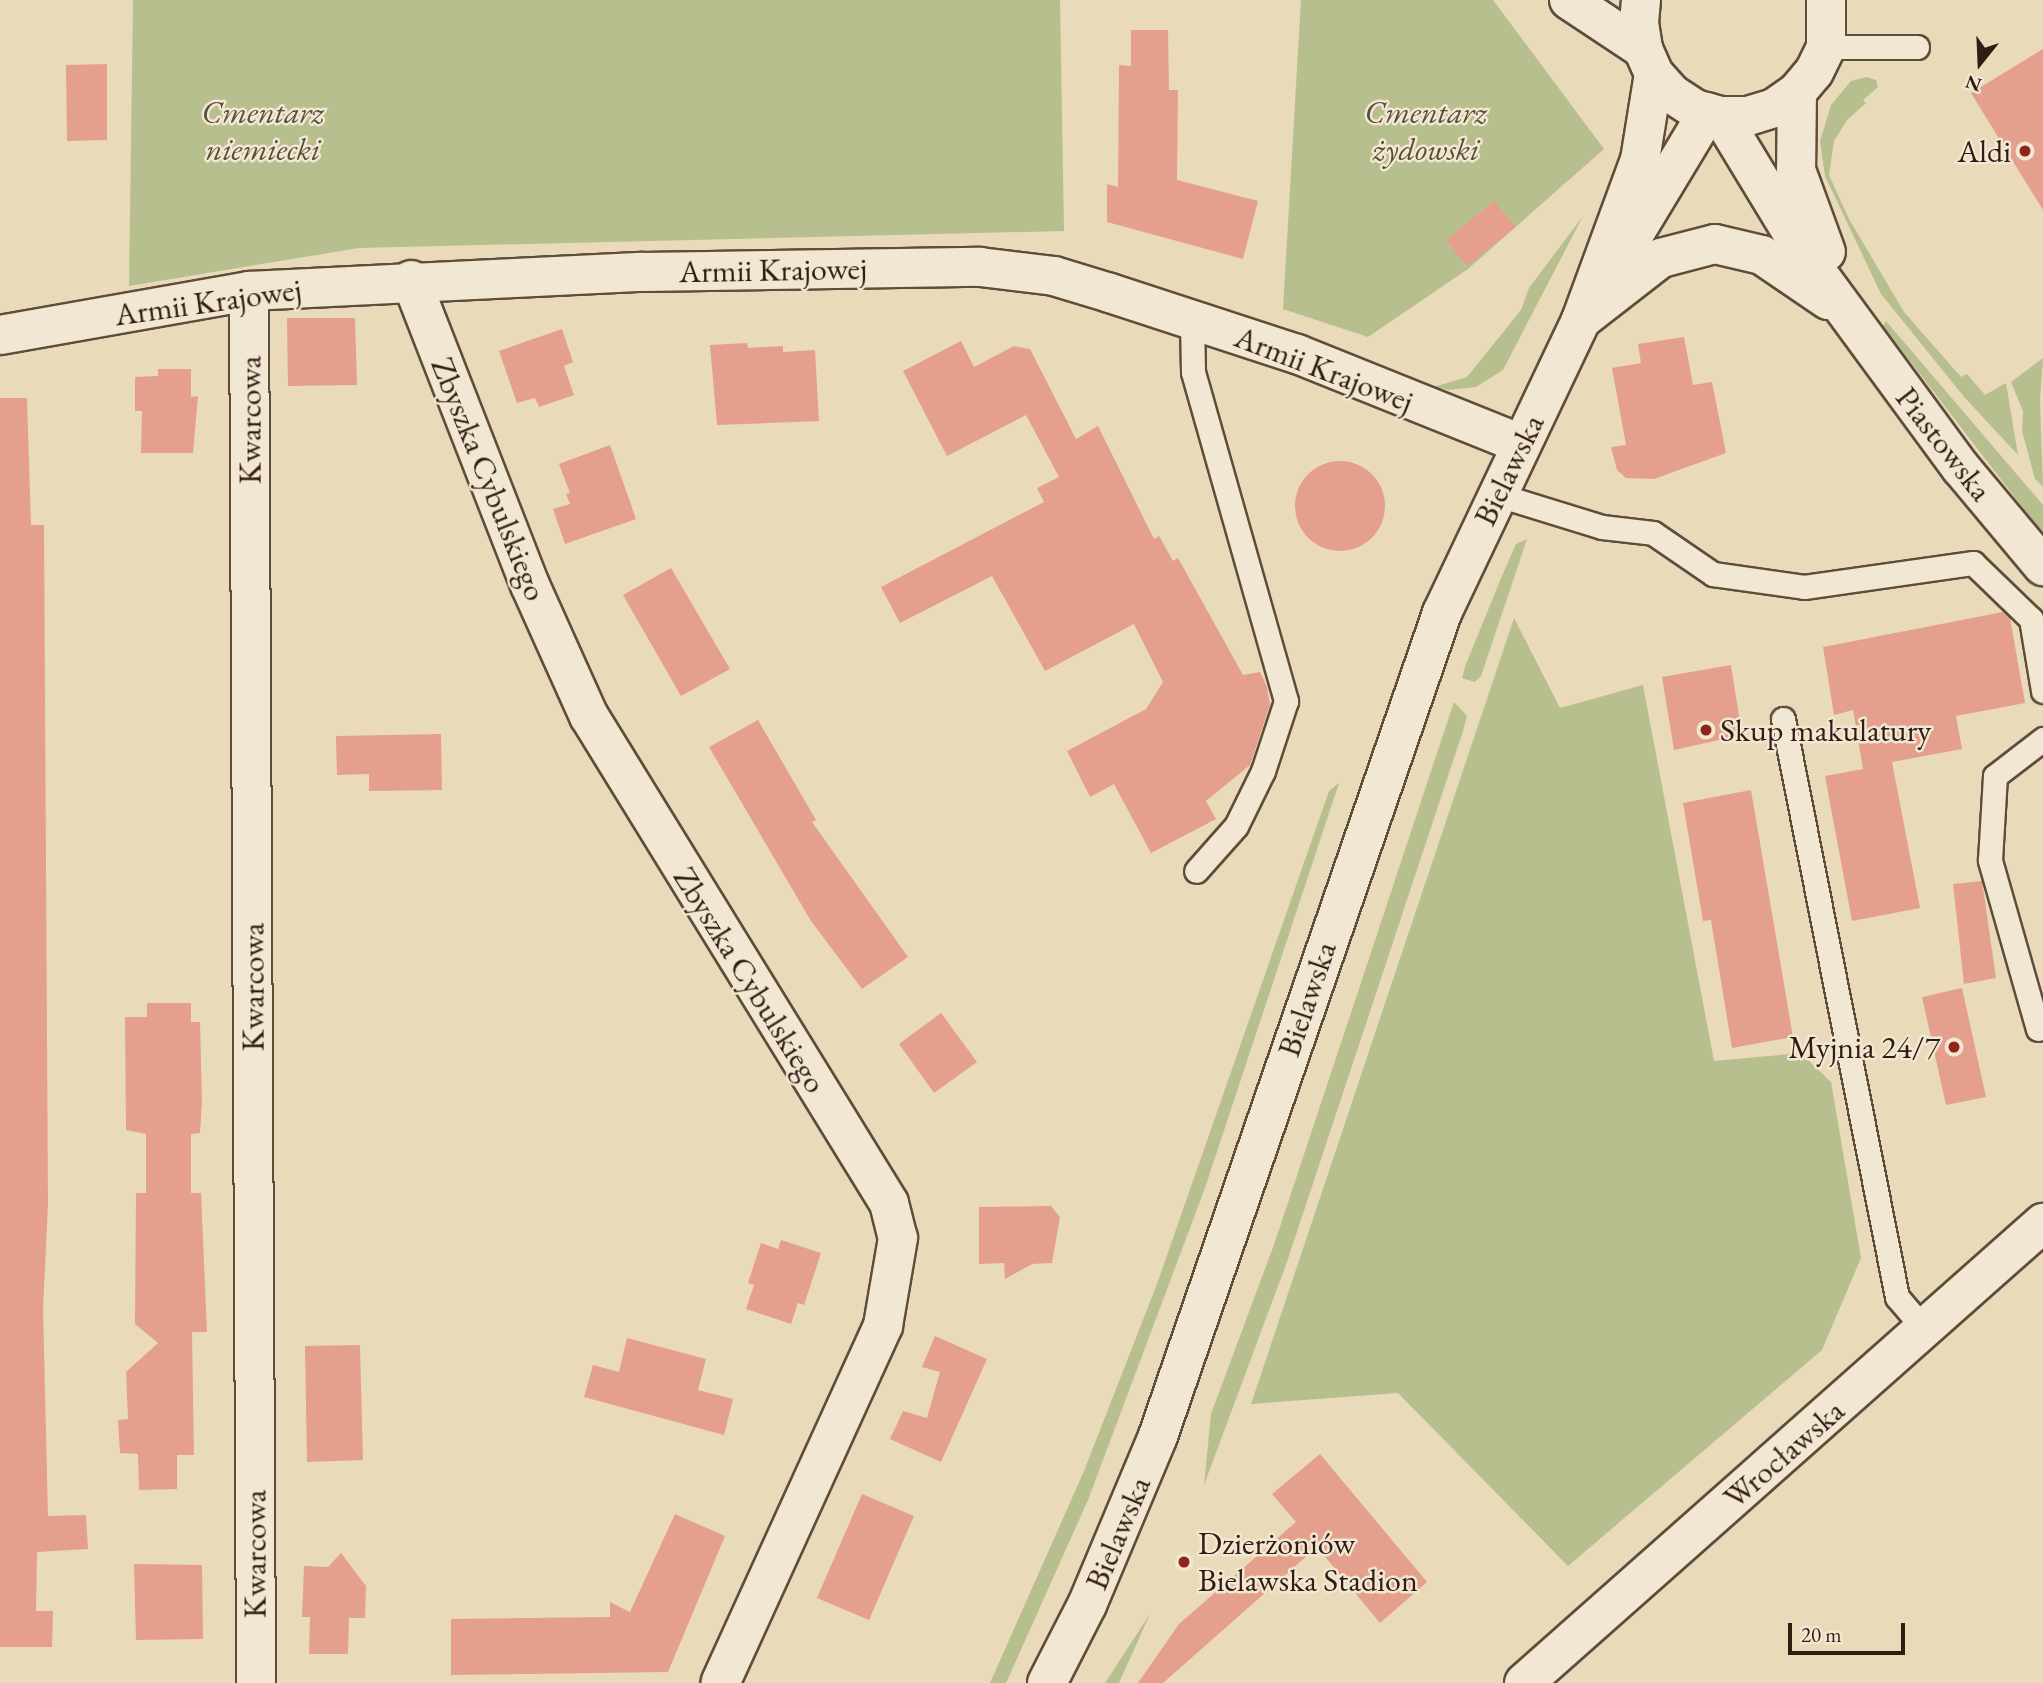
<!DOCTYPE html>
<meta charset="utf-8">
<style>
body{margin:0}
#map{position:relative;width:2043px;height:1683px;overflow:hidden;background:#e9daba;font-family:"EB Garamond",serif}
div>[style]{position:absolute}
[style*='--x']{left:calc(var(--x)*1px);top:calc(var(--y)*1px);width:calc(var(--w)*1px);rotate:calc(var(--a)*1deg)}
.green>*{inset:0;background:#b7bf8f}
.building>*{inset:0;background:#e4a08c}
.round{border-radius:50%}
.roads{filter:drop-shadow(2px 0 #5f4c3b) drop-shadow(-2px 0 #5f4c3b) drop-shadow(0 2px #5f4c3b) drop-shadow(0 -2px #5f4c3b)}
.lane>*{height:23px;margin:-11.5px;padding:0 11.5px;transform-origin:11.5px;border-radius:11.5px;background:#f1e7d2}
.street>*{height:38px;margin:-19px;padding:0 19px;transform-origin:19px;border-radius:19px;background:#f1e7d2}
.secondary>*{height:38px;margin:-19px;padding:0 19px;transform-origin:19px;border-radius:19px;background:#f1e7d2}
.dots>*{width:19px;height:19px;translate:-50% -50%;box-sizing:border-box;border:4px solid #f1e7d2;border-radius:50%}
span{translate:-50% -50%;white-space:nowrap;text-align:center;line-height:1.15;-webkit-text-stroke:5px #f1e7d2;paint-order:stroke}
.park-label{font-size:32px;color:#594d37;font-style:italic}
.poi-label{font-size:32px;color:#311c11}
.right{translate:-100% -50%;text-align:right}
.left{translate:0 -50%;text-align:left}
.street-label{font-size:32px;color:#311c11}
.north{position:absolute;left:1945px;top:28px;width:70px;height:70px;-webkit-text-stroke:5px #f1e7d2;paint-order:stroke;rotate:198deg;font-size:19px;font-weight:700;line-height:28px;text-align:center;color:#311c11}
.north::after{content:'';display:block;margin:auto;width:24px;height:32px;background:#311c11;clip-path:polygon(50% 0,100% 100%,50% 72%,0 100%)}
.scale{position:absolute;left:1788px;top:1623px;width:117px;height:32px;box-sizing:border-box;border:4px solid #311c11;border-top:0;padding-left:9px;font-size:21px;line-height:24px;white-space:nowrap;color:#311c11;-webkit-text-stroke:5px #f1e7d2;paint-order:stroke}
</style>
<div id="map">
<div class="green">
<i style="clip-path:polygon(133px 0,1060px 0,1064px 231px,359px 248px,129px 286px)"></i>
<i style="clip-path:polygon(1301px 0,1493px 0,1604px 149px,1468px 269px,1368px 337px,1283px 309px)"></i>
<i style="clip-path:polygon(1867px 77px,1876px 80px,1878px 87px,1863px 100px,1866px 103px,1847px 120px,1834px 141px,1829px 175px,1849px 219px,1904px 312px,1961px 377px,1967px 374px,1985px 395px,2006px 383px,2018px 455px,1965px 398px,1881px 294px,1825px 176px,1820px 141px,1831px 105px,1851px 81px)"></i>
<i style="clip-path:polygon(1583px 216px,1503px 370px,1476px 387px,1448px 390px,1434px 387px,1467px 377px,1521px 310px,1529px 288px)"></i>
<i style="clip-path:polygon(1886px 321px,2043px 505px,2043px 534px,1883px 326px)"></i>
<i style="clip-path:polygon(2043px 358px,2040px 400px,2043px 487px,2035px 479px,2022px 431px,2023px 411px,2011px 382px)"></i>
<i style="clip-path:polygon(1527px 539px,1481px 676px,1475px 682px,1468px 680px,1462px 678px,1466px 664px,1502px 576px,1516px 544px)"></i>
<i style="clip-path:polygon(1514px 618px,1560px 708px,1643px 685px,1714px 1061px,1801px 1053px,1831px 1082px,1861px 1258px,1822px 1350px,1568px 1566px,1398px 1393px,1251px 1404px)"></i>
<i style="clip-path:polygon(1454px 702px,1467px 716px,1463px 731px,1287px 1262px,1204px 1485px,1211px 1414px,1275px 1242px)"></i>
<i style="clip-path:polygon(1339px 783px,1205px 1188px,1088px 1500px,1006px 1683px,990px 1683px,1084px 1471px,1157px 1284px,1329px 791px)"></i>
<i style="clip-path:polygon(1150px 1614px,1119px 1683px,1105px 1683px)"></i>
</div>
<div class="building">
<i style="clip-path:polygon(1131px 30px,1168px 30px,1169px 90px,1178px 90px,1177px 180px,1258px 201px,1243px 259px,1107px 222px,1107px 184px,1118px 187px,1119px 65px,1131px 66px)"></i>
<i style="clip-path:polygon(2043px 49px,2043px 210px,1971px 93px)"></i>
<i style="clip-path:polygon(107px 64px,107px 140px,67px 141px,66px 65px)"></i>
<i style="clip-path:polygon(1494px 201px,1516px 227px,1467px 266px,1446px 240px)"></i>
<i style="clip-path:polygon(287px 318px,355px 318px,357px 385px,288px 386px)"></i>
<i style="clip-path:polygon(562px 329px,573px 362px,564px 366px,574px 395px,539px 407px,535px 398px,517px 403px,499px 351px)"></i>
<i style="clip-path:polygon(1684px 337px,1693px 385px,1712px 382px,1726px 453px,1654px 479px,1626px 478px,1617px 470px,1611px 447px,1626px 445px,1612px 368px,1641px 363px,1638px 344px)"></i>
<i style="clip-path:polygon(961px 341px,974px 367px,1014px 346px,1030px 349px,1076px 439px,1098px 426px,1154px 539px,1159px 536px,1173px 561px,1178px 558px,1243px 675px,1260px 672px,1267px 687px,1270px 705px,1250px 765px,1206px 801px,1216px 819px,1151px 853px,1114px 784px,1090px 797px,1067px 751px,1146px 709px,1163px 682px,1134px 624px,1045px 671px,992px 576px,900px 623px,881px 587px,1044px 502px,1037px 488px,1059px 477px,1026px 415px,947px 456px,903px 371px)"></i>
<i style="clip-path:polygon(747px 343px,748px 348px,783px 346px,783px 352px,815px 350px,819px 421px,717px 425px,710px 345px)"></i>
<i style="clip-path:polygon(158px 369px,191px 369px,191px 397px,198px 396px,193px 453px,141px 453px,142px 411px,135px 411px,135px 377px,158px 376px)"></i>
<i style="clip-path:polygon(0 398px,27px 398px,31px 525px,44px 525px,48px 1205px,43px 1309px,48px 1516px,86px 1515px,88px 1549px,37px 1552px,36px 1611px,53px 1611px,52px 1647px,0 1647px)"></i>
<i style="clip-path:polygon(610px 445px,636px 519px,565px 544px,553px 509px,570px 504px,566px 494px,570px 493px,559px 464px)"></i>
<i class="round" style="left:1295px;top:461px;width:90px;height:90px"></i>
<i style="clip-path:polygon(671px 568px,730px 669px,681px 696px,623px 595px)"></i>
<i style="clip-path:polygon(2003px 612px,2010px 618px,2025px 703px,1956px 716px,1962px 749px,1892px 762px,1920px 908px,1852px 921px,1825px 776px,1863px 769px,1853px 710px,1834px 715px,1823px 647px)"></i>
<i style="clip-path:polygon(1731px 665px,1742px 735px,1674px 750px,1662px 677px)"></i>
<i style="clip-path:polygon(758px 720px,816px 820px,812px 822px,908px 957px,862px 989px,811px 921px,709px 747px)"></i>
<i style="clip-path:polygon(441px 734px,442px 790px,369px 791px,369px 774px,337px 775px,336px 736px)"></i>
<i style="clip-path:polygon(1751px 790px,1793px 1037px,1732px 1048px,1711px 920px,1703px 921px,1683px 803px)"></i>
<i style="clip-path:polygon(1982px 881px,1996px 978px,1964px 984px,1953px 884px)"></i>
<i style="clip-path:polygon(1962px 988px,1986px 1097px,1946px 1105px,1922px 997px)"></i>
<i style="clip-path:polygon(147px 1003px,191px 1003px,191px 1022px,200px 1022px,202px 1103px,200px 1133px,191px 1134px,191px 1193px,201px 1193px,207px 1332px,192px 1332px,194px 1455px,177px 1455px,177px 1489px,139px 1490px,138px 1454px,120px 1453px,118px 1420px,128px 1419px,126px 1372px,158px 1343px,135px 1324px,136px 1193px,146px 1193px,146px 1134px,126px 1130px,125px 1017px,147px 1017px)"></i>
<i style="clip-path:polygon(941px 1013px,977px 1062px,934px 1093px,899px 1044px)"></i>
<i style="clip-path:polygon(1051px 1206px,1060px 1217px,1052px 1263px,1032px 1264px,1005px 1279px,1004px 1263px,979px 1264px,979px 1207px)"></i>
<i style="clip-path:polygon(781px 1240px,821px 1253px,804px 1305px,798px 1303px,791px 1324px,746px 1309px,754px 1285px,748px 1283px,761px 1243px,778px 1249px)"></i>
<i style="clip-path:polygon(935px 1336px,987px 1359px,941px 1462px,890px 1439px,903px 1411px,927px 1418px,940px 1372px,922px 1367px)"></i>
<i style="clip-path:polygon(627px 1338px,706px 1359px,698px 1390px,733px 1399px,724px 1435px,584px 1397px,593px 1365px,619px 1372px)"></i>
<i style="clip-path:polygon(360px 1345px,363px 1460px,307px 1462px,305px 1346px)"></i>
<i style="clip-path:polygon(1320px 1454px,1427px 1582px,1380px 1623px,1317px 1547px,1163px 1683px,1138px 1683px,1179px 1624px,1296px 1522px,1272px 1494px)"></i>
<i style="clip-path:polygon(862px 1494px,914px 1516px,869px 1620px,817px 1598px)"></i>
<i style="clip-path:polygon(675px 1514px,725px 1536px,668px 1672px,451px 1675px,451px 1619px,610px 1617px,610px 1602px,630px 1612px)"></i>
<i style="clip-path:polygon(341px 1553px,366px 1586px,365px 1618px,349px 1618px,348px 1654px,309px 1654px,310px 1617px,302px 1617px,304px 1566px,328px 1567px)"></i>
<i style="clip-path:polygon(134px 1564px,202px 1565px,203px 1639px,136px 1640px)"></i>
</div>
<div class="roads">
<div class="lane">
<i style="--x:1826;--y:47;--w:91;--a:0"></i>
<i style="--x:1192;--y:320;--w:52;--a:88.9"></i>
<i style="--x:1193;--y:372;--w:342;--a:74.2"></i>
<i style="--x:1286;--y:701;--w:74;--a:108.2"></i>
<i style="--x:1263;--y:771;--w:61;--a:116.1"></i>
<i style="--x:1236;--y:826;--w:60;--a:131.6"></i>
<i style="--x:1495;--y:494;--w:112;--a:17.1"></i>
<i style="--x:1602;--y:527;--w:51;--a:6.7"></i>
<i style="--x:1653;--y:533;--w:73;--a:34.3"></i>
<i style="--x:1713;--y:574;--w:92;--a:8.1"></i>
<i style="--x:1804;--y:587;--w:171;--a:-8.1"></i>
<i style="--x:1973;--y:563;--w:81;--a:44"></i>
<i style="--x:2031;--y:619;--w:73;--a:80.5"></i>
<i style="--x:1783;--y:719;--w:589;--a:78.84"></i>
<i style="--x:1897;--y:1297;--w:43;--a:49.7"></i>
<i style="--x:2038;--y:1029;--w:176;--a:-105.9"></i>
<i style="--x:1990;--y:860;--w:84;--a:-86.6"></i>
<i style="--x:1995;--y:776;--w:61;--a:-37.6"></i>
</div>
<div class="street">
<i style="--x:1569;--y:0;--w:89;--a:33.5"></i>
<i style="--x:411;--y:280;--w:327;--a:68.7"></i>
<i style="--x:530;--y:585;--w:144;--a:65.8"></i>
<i style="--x:589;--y:716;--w:572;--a:58.37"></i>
<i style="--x:889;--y:1203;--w:36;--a:76"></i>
<i style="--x:898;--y:1238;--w:89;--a:99.7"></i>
<i style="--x:883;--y:1326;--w:392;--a:114.5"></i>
<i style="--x:249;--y:291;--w:1392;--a:89.71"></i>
<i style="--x:0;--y:335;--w:253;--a:-10"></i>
<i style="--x:249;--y:291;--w:394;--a:-2.8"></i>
<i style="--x:643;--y:272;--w:337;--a:-0.9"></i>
<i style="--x:980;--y:267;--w:75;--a:6.9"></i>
<i style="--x:1054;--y:276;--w:59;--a:16.9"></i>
<i style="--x:1110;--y:293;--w:197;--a:18.1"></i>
<i style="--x:1297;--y:354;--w:241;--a:21.9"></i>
<i style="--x:1524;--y:1683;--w:694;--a:-41.55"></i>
</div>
<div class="secondary">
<i style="--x:1641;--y:0;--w:23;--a:95"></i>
<i style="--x:1639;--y:23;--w:26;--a:81"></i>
<i style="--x:1643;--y:49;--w:27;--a:66"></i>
<i style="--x:1654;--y:74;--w:27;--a:48"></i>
<i style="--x:1672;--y:94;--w:27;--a:33"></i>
<i style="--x:1695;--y:109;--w:27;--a:15"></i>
<i style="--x:1721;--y:116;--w:27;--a:0"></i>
<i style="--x:1748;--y:116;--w:27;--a:-17"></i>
<i style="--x:1774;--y:108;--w:28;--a:-35"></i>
<i style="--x:1797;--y:92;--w:26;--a:-50"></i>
<i style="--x:1814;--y:72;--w:28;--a:-64"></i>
<i style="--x:1826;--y:47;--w:47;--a:-90"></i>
<i style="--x:1797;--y:92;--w:78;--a:90.7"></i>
<i style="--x:1796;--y:170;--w:87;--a:69.9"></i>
<i style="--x:1721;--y:116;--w:173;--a:58.7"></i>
<i style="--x:1811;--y:264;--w:253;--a:53.7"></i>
<i style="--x:1961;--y:468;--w:128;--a:50.1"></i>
<i style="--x:1624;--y:251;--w:162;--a:-58.9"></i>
<i style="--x:1581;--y:320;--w:101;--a:-37.8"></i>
<i style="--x:1661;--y:258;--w:56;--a:-14.5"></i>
<i style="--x:1715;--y:244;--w:48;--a:13.2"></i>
<i style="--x:1762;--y:255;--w:80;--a:34.3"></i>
<i style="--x:1047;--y:1683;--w:88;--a:-62.9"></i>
<i style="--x:1087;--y:1605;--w:183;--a:-67.2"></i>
<i style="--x:1158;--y:1436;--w:871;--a:-70.96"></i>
<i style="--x:1442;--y:613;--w:324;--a:-64.6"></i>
<i style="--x:1581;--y:320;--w:171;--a:-69.8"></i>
<i style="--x:1640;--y:160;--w:87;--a:-80.8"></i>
</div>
</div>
<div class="dots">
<i style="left:2025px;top:151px;background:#8f2418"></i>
<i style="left:1706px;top:730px;background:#8f2418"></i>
<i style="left:1954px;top:1047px;background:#8f2418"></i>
<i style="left:1184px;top:1562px;background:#8f2418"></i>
</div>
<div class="park-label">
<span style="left:263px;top:131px">Cmentarz<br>niemiecki</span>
<span style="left:1426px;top:131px">Cmentarz<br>żydowski</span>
</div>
<div class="poi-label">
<span class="right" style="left:2011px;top:151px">Aldi</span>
<span class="left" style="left:1720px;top:730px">Skup makulatury</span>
<span class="right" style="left:1940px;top:1047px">Myjnia 24/7</span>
<span class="left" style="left:1198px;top:1562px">Dzierżoniów<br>Bielawska Stadion</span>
</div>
<div class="street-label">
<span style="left:773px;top:270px;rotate:-1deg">Armii Krajowej</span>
<span style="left:208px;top:302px;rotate:-8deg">Armii Krajowej</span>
<span style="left:1324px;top:369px;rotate:21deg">Armii Krajowej</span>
<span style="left:250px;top:420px;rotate:-90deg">Kwarcowa</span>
<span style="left:1944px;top:444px;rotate:52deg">Piastowska</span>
<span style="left:1509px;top:470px;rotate:-64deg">Bielawska</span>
<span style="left:489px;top:479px;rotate:68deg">Zbyszka Cybulskiego</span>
<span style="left:750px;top:980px;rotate:58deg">Zbyszka Cybulskiego</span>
<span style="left:253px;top:987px;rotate:-90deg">Kwarcowa</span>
<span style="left:1307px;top:999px;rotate:-71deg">Bielawska</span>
<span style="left:1784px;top:1454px;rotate:-41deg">Wrocławska</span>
<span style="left:1118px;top:1533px;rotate:-67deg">Bielawska</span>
<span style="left:255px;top:1554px;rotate:-90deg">Kwarcowa</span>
</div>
<div class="north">N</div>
<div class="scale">20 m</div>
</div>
